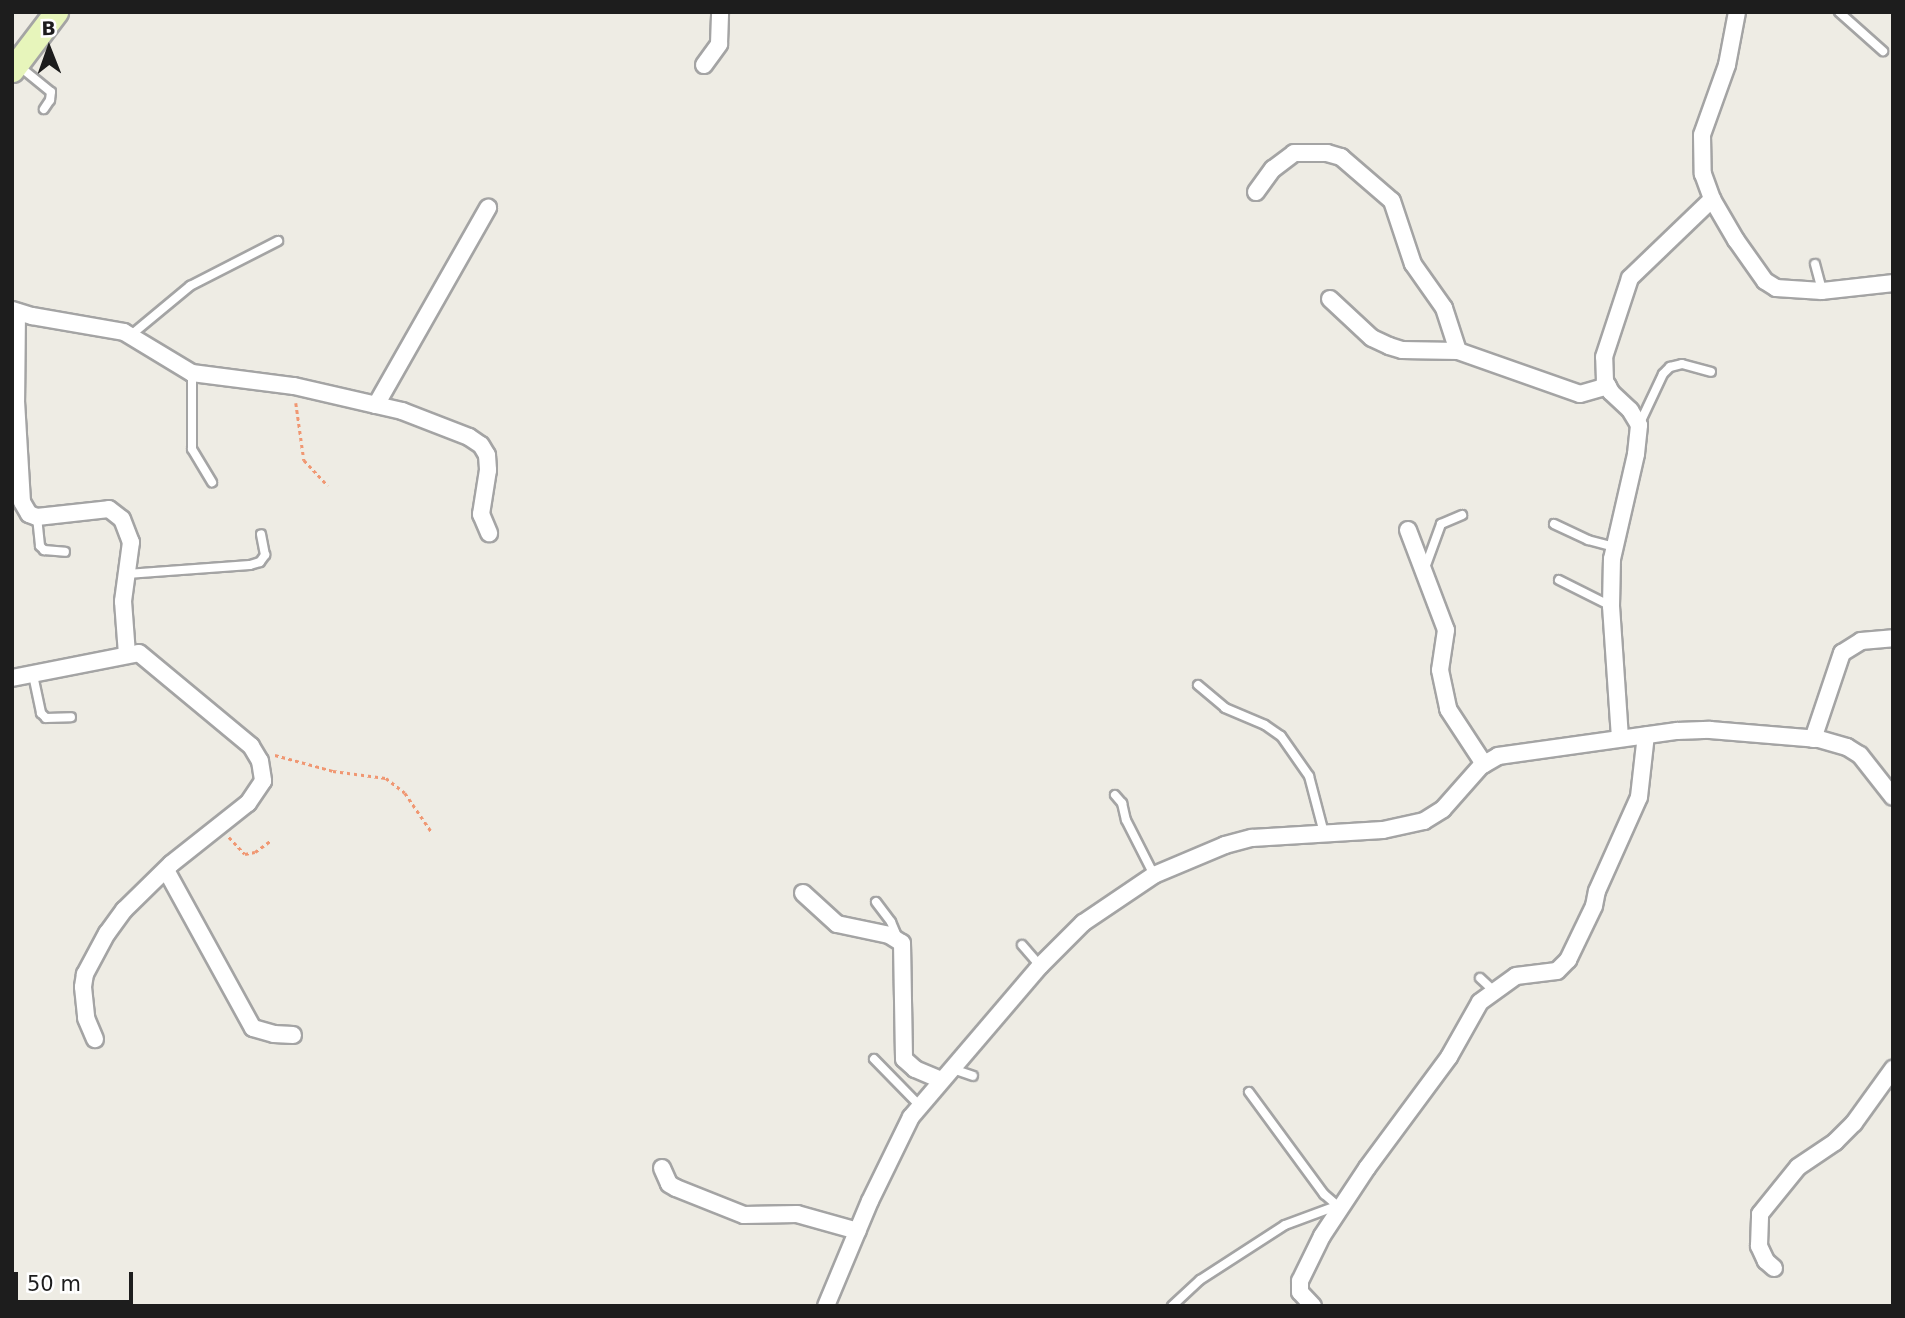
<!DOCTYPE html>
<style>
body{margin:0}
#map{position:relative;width:1905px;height:1318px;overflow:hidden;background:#eeece4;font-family:"DejaVu Sans",sans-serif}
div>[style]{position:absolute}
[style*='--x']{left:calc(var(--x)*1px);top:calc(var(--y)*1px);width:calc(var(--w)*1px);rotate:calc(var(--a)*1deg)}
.path>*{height:2.5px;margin-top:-1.25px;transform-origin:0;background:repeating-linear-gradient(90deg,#f09772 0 3.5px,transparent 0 7px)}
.roads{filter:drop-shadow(2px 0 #a4a4a4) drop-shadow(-2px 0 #a4a4a4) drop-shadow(0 2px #a4a4a4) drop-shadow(0 -2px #a4a4a4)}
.lane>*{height:8px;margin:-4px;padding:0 4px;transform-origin:4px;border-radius:4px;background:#fff}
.street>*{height:16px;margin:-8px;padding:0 8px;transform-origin:8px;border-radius:8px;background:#fff}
.secondary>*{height:23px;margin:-11.5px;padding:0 11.5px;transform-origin:11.5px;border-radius:11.5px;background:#e7f5bb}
span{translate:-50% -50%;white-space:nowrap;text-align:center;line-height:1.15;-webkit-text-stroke:5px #fff;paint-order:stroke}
.frame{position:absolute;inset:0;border:14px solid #1d1d1d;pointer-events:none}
.north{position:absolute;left:14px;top:14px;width:70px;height:70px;-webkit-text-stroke:5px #fff;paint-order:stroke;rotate:359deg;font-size:19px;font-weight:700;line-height:28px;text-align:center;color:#1d1d1d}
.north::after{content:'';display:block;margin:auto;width:24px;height:32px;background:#1d1d1d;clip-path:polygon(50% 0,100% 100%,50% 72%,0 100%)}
.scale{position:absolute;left:14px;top:1272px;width:119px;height:32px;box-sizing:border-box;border:4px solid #1d1d1d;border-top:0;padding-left:9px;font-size:21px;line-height:24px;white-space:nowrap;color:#1d1d1d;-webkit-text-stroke:5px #fff;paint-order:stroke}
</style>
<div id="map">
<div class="path">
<i style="--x:296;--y:403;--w:58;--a:82"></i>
<i style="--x:304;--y:460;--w:35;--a:47"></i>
<i style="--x:275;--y:755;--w:60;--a:15.4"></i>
<i style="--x:333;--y:771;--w:53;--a:7.5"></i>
<i style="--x:386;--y:778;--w:24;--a:38"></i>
<i style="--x:405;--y:793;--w:46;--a:55.6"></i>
<i style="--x:229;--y:837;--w:23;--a:47"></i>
<i style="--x:245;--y:854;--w:10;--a:-11"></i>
<i style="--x:255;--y:852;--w:19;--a:-36"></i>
</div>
<div class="roads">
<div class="lane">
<i style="--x:1839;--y:12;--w:59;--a:41.6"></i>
<i style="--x:19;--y:66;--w:41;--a:39.1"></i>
<i style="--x:51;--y:92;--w:8;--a:97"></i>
<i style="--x:50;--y:100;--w:11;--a:124"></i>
<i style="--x:1815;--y:264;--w:28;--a:75"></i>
<i style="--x:131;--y:335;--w:77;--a:-39.7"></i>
<i style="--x:190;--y:286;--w:99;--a:-27.1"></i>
<i style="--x:192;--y:373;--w:76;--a:90"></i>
<i style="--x:192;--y:449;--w:39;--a:59"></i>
<i style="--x:1639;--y:425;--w:56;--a:-64.8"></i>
<i style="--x:1663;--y:374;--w:10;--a:-45"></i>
<i style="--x:1670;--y:367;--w:12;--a:-14"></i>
<i style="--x:1682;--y:364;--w:30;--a:15"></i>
<i style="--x:37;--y:517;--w:29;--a:84"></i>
<i style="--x:40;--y:546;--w:6;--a:45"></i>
<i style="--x:44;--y:550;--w:21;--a:5"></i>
<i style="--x:1554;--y:524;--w:38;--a:25"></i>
<i style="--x:1588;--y:540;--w:27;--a:15"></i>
<i style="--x:1425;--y:568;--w:47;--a:-70"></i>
<i style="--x:1441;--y:524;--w:23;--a:-23"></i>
<i style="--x:127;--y:574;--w:123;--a:-4.2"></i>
<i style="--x:250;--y:565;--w:10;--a:-17"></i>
<i style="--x:260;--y:562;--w:9;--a:-54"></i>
<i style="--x:265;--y:555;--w:21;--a:-101"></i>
<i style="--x:1559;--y:580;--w:58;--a:26.6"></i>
<i style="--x:33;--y:675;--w:39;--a:78"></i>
<i style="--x:41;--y:713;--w:7;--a:45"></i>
<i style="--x:46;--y:718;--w:25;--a:-2"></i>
<i style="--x:1198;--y:685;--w:35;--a:40"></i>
<i style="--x:1225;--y:708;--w:43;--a:23"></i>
<i style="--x:1265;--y:725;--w:19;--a:35"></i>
<i style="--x:1281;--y:736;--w:49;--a:55"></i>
<i style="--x:1309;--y:776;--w:59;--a:75.3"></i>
<i style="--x:1115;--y:795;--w:11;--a:49"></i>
<i style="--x:1122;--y:803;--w:17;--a:77"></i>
<i style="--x:1126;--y:820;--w:62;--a:63"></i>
<i style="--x:876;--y:902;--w:25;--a:53"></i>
<i style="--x:891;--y:922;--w:15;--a:67"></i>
<i style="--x:1022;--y:945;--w:28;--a:49"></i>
<i style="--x:1480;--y:978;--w:19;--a:43"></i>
<i style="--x:874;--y:1059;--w:64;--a:45.6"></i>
<i style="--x:953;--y:1069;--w:21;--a:19"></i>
<i style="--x:1249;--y:1092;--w:127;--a:53.7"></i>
<i style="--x:1324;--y:1194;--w:21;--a:41"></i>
<i style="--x:1172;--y:1306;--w:38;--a:-43"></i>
<i style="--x:1200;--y:1280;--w:101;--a:-32.9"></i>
<i style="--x:1285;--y:1225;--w:54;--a:-20.4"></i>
</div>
<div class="street">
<i style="--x:1737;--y:12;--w:54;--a:100.7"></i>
<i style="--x:1727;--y:65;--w:74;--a:109.7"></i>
<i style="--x:1702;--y:135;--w:39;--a:89"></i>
<i style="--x:1703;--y:174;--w:27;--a:70"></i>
<i style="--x:1712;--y:199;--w:48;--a:59.7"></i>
<i style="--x:1736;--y:240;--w:50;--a:54.7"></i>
<i style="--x:1765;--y:281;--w:13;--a:32"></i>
<i style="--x:1776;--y:288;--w:46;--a:3.7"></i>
<i style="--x:1822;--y:291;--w:71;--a:-6.4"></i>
<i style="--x:704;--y:65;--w:26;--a:-54"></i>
<i style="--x:719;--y:44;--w:32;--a:-88"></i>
<i style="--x:1256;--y:192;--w:29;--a:-54"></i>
<i style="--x:1273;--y:169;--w:26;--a:-37"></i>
<i style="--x:1294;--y:153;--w:33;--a:0"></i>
<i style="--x:1327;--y:153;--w:15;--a:16"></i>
<i style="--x:1341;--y:157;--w:67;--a:40.8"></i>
<i style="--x:1392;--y:201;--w:66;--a:71.6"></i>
<i style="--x:1413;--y:264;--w:54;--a:54.8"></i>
<i style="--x:1444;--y:308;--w:45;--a:72"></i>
<i style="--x:1458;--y:351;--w:129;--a:19.4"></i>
<i style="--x:1580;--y:394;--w:29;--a:-16"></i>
<i style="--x:1330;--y:299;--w:57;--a:42.9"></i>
<i style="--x:1372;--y:338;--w:19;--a:25"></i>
<i style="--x:1389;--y:346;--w:14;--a:17"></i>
<i style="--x:1402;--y:350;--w:56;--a:1"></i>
<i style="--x:12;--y:310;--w:21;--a:17"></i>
<i style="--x:32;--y:316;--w:93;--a:9.9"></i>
<i style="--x:124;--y:332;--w:79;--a:31.1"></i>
<i style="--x:192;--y:373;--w:103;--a:7.3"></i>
<i style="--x:294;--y:386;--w:84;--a:13"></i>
<i style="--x:376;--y:405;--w:27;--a:13"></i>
<i style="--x:402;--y:411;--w:72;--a:21.2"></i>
<i style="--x:469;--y:437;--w:14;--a:34"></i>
<i style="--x:481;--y:445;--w:12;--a:59"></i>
<i style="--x:487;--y:455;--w:15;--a:86"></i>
<i style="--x:488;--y:470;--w:45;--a:99"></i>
<i style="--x:481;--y:514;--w:21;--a:67"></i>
<i style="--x:17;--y:312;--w:89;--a:90.6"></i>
<i style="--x:16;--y:401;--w:101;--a:86.6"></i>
<i style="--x:22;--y:502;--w:14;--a:60"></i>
<i style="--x:29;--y:514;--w:9;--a:21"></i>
<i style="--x:37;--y:517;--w:72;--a:-6.3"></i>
<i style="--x:109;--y:509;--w:16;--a:38"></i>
<i style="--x:122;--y:519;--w:25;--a:69"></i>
<i style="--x:131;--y:542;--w:60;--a:97.7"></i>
<i style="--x:123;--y:601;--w:53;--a:85.7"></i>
<i style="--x:376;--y:405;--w:227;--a:-60.4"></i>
<i style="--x:1408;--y:530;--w:107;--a:69.2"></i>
<i style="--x:1446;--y:630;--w:40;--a:98.5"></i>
<i style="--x:1440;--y:670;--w:40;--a:78"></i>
<i style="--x:1448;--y:709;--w:66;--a:56.8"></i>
<i style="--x:12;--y:678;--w:129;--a:-11.1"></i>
<i style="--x:139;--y:653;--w:146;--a:39.7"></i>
<i style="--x:251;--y:746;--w:17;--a:59"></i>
<i style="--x:260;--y:761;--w:20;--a:81"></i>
<i style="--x:263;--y:781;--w:27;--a:124"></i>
<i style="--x:248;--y:803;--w:98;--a:141.6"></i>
<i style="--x:171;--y:864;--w:66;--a:135.6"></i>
<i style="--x:124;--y:910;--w:29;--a:126"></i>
<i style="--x:107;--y:933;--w:47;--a:118.2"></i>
<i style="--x:85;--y:974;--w:13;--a:99"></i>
<i style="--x:83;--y:987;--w:31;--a:84"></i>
<i style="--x:86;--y:1018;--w:23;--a:67"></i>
<i style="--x:1620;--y:738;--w:132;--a:-93.9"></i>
<i style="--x:1611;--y:606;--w:47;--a:-88.8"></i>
<i style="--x:1612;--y:559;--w:108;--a:-77.1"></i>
<i style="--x:1636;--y:454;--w:29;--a:-84"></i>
<i style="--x:1639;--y:425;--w:17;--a:-121"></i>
<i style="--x:1630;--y:410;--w:26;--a:-137"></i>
<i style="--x:1611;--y:392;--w:13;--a:-119"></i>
<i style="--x:1605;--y:381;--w:24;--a:-92"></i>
<i style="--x:1604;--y:357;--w:83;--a:-71.8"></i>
<i style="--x:1630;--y:278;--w:114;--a:-43.9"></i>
<i style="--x:1813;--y:739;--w:91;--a:-71.4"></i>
<i style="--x:1842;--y:653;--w:22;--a:-32"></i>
<i style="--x:1861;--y:641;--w:32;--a:-5"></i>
<i style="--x:166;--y:870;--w:180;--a:61.2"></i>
<i style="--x:253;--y:1028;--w:22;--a:16"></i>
<i style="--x:274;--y:1034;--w:19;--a:3"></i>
<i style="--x:803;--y:893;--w:46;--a:42.4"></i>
<i style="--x:837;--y:924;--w:53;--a:11.9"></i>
<i style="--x:889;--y:935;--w:15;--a:32"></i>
<i style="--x:902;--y:943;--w:116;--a:89"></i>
<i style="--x:904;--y:1059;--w:15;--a:42"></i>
<i style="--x:915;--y:1069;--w:28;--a:23"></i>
<i style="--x:662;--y:1168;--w:17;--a:66"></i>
<i style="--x:669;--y:1184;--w:8;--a:30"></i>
<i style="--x:676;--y:1188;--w:73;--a:21.7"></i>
<i style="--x:744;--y:1215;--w:53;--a:-1.1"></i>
<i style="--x:797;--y:1214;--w:63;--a:15.6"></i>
<i style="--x:1774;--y:1268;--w:11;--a:-139"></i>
<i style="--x:1766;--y:1261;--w:17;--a:-115"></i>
<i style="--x:1759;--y:1246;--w:32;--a:-88"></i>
<i style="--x:1760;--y:1214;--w:60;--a:-51"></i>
<i style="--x:1798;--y:1167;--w:45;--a:-34"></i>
<i style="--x:1835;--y:1142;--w:27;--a:-45"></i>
<i style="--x:1854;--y:1123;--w:67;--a:-54.2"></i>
<i style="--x:826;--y:1306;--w:114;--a:-67.3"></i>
<i style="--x:870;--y:1201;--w:93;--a:-64"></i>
<i style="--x:911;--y:1117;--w:199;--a:-49.5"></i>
<i style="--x:1040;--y:966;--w:61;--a:-45"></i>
<i style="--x:1083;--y:923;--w:86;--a:-34.1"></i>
<i style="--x:1154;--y:875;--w:77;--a:-22.9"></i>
<i style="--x:1225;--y:845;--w:28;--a:-15"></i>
<i style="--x:1252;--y:838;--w:131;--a:-3.5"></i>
<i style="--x:1383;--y:830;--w:42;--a:-12.4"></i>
<i style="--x:1424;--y:821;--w:22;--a:-32"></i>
<i style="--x:1443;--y:809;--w:57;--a:-48.5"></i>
<i style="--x:1481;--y:766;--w:20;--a:-30"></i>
<i style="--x:1498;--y:756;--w:181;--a:-8"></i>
<i style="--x:1677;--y:731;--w:33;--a:-2"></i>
<i style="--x:1710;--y:730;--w:109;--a:4.7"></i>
<i style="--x:1819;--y:739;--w:29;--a:16"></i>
<i style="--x:1847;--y:747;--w:15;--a:32"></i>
<i style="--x:1860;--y:755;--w:53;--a:51.8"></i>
<i style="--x:1313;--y:1306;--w:19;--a:-133"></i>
<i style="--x:1300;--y:1292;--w:11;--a:-90"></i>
<i style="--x:1300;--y:1281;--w:50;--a:-63.9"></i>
<i style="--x:1322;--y:1236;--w:82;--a:-56.5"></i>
<i style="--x:1367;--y:1168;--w:138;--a:-53.5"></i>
<i style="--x:1449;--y:1057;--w:63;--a:-60.6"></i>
<i style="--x:1480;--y:1002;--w:44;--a:-35.8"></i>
<i style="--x:1516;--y:976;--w:41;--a:-7"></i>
<i style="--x:1557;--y:971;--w:16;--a:-45"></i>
<i style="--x:1568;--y:960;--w:60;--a:-64.3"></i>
<i style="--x:1594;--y:906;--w:15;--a:-79"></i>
<i style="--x:1597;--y:891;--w:103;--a:-65.9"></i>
<i style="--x:1639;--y:797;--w:62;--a:-83.6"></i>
</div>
<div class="secondary">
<i style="--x:12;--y:70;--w:73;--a:-52.8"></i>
</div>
</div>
<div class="frame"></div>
<div class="north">B</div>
<div class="scale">50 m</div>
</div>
